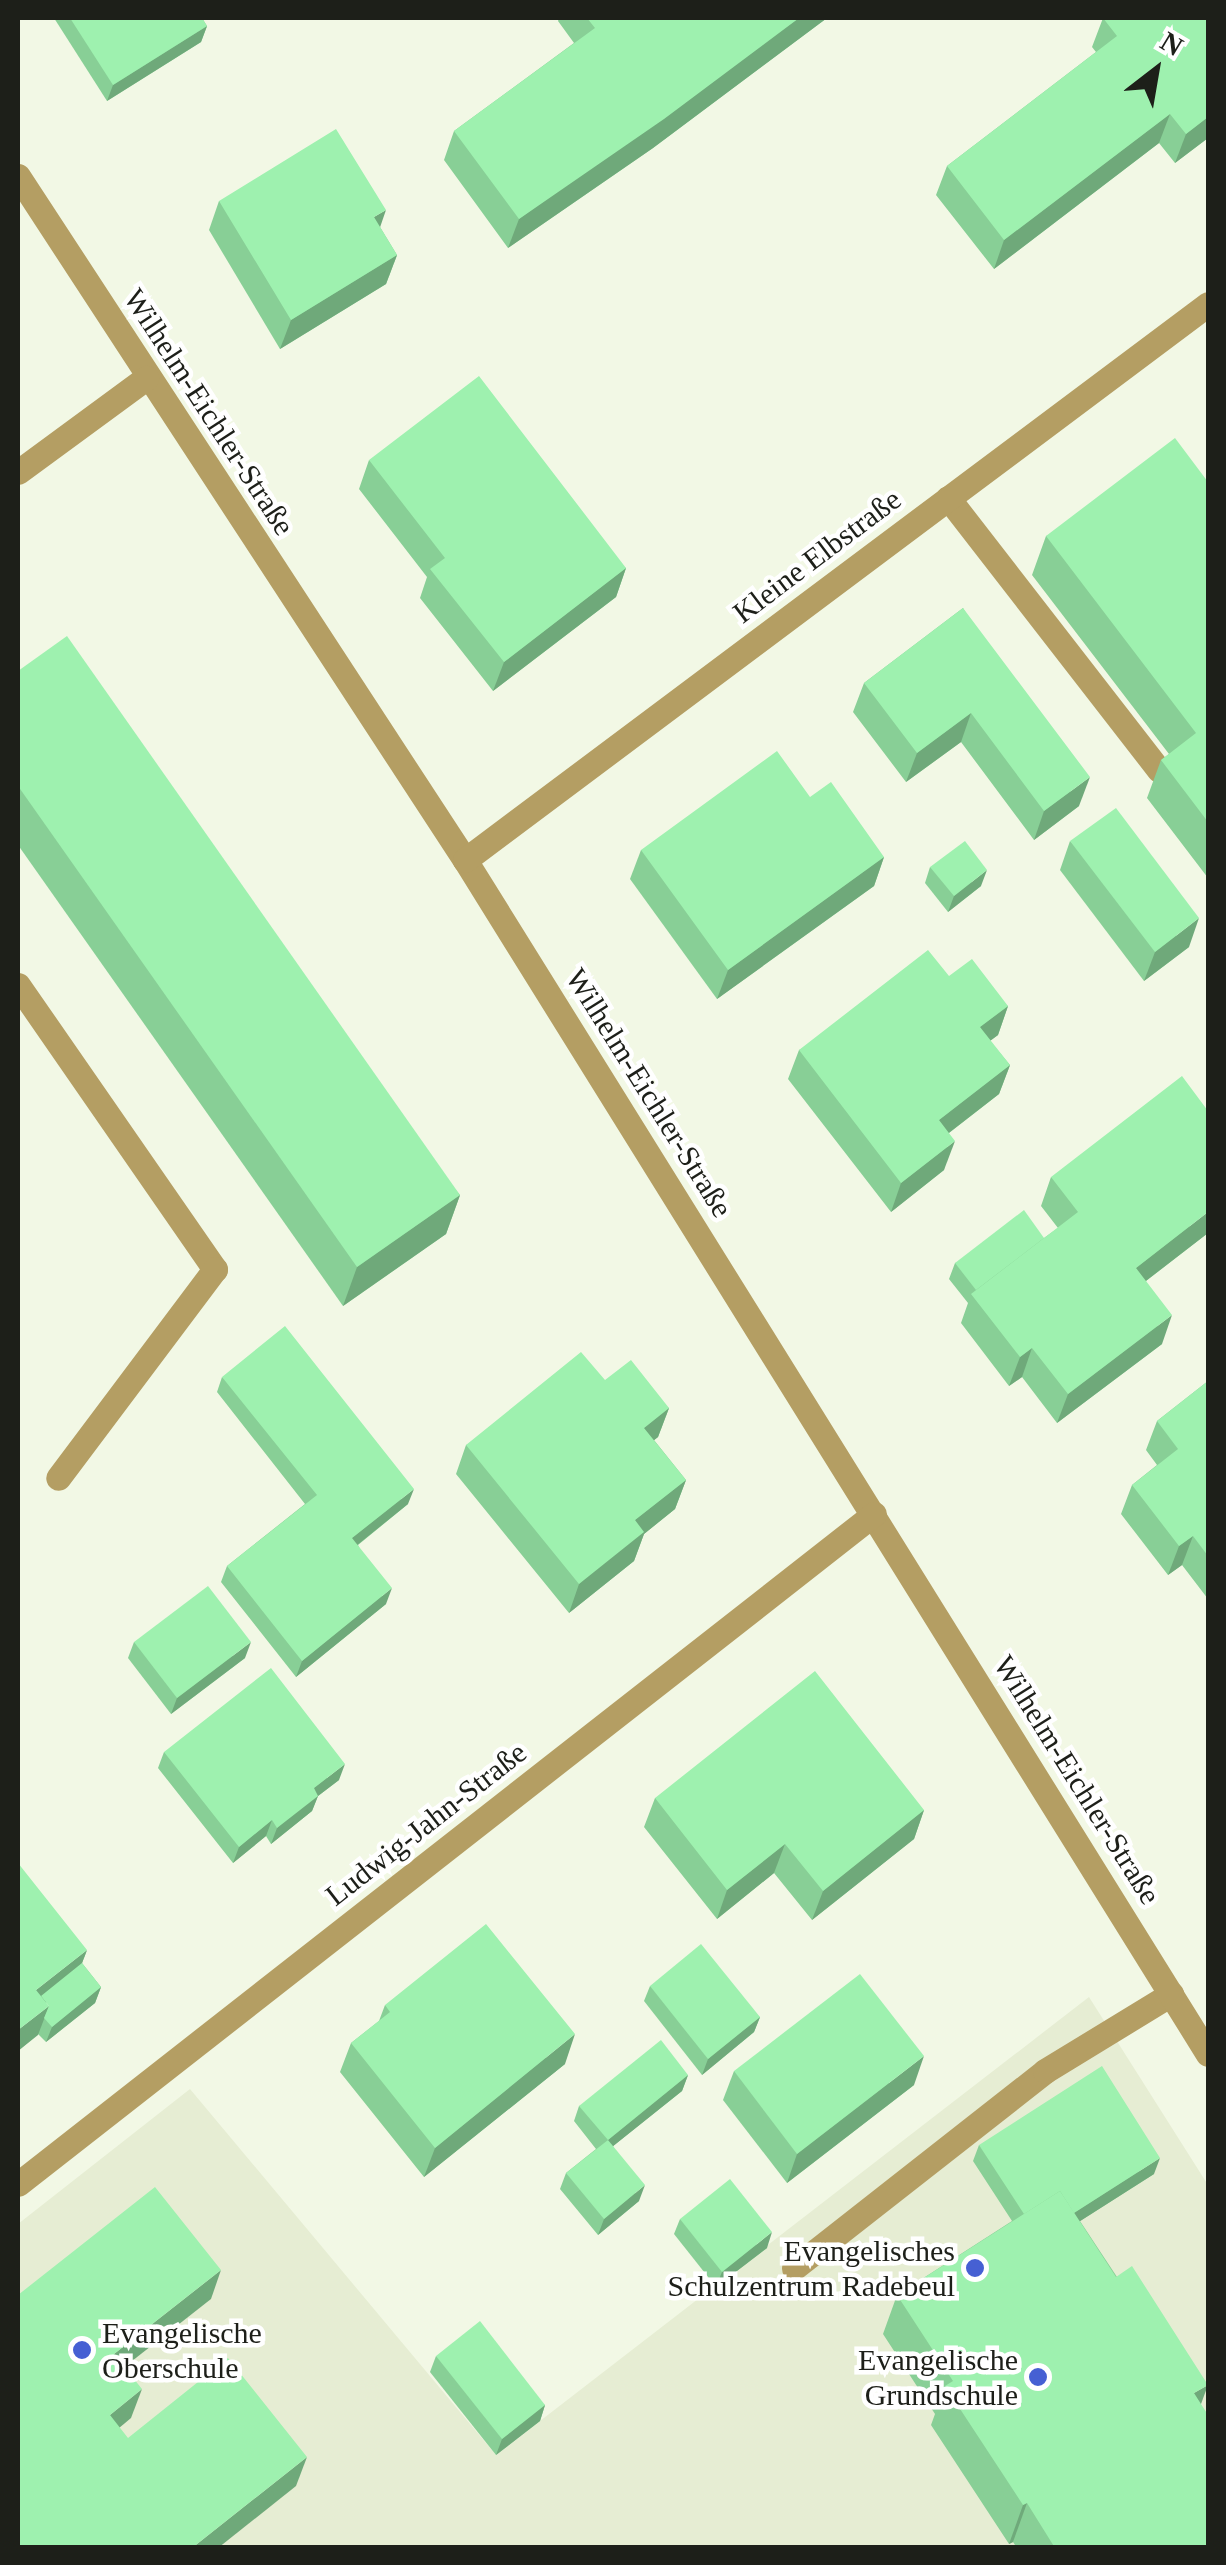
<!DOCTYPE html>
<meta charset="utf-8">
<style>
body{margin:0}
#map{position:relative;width:1226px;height:2565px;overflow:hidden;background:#f2f8e5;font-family:Georgia,serif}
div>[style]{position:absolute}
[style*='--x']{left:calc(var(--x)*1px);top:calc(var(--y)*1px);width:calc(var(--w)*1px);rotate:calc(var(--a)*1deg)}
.built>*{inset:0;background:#e6edd3}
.service>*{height:25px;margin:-12.5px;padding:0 12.5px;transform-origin:12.5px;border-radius:12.5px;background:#b49e63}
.minor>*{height:25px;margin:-12.5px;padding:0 12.5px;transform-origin:12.5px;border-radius:12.5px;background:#b49e63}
.wall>*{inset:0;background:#88cf96}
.shaded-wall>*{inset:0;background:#6fa97a}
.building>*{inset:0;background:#9ef1af}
.dots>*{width:28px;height:28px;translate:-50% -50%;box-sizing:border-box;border:5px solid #fff;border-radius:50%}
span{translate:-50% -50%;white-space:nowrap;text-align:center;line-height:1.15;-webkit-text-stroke:9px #fff;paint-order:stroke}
.street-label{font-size:30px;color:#1d1f19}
.poi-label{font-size:30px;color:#1d1f19}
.right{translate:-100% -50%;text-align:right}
.left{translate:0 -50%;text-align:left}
.frame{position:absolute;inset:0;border:20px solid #1d1f19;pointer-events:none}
.north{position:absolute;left:1106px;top:20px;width:100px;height:100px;-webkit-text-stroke:8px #fff;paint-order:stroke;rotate:31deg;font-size:28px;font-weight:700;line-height:40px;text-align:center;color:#1d1f19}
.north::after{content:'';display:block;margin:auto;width:35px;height:45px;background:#1d1f19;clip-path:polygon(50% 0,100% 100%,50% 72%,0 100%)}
</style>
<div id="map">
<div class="built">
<i style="clip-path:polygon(1089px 1997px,1208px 2185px,1208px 2547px,18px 2548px,18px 2224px,190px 2089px,496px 2455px)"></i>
</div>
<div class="service">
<i style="--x:948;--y:498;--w:344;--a:52.2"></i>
<i style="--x:18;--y:985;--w:346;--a:55.3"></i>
<i style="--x:215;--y:1269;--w:261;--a:126.9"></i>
<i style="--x:794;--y:2268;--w:319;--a:-38.1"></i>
<i style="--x:1045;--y:2071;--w:148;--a:-31.4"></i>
</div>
<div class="minor">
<i style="--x:18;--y:176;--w:817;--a:56.84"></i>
<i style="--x:465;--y:860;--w:1406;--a:58.11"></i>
<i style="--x:18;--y:472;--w:159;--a:-36.3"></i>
<i style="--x:465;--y:860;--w:928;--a:-36.81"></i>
<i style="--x:18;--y:2184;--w:1087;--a:-38.05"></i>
</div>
<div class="wall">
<i style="clip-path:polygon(54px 18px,202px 18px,207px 26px,201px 42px,107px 101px)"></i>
<i style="clip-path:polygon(559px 18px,827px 18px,653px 148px,508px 248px,444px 160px,454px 131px,574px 43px,558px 21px)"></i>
<i style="clip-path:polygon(1103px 18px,1208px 18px,1208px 138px,1175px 163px,1159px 143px,994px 269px,936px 195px,947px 166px,1096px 52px,1092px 47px)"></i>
<i style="clip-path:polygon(219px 201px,380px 227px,397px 255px,386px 284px,280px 349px,209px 230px)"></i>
<i style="clip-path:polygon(369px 460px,626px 568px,616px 597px,493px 691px,420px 598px,427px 577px,359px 489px)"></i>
<i style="clip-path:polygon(1208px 482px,1208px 878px,1147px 798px,1161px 760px,1169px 754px,1032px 575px,1046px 536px)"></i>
<i style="clip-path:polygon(963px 608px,1079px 806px,1034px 840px,961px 742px,906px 782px,853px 712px,864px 683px)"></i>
<i style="clip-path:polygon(18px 671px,460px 1195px,446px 1234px,343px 1306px,18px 845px)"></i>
<i style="clip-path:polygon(1070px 841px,1189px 947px,1144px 981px,1060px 870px)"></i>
<i style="clip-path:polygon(641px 850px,884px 857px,874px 886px,717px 999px,630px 879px)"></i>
<i style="clip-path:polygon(930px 867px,981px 886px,948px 912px,925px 883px)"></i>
<i style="clip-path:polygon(949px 976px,1008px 1006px,998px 1035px,990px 1041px,1010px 1065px,999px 1094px,949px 1133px,944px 1170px,891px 1212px,788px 1079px,799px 1050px)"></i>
<i style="clip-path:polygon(1051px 1177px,1208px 1233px,1146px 1281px,1162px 1344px,1057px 1423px,1022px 1377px,1009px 1386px,961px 1323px,968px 1303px,949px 1279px,955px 1263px,1044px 1238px,1058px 1228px,1041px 1206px)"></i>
<i style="clip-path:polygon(222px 1377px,408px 1504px,358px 1545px,386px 1604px,296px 1677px,221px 1582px,227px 1566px,305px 1504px,217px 1392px)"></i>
<i style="clip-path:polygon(605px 1380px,669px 1408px,658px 1437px,654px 1440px,686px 1480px,675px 1509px,644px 1534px,634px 1561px,569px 1613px,456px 1474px,466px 1445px)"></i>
<i style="clip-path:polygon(1208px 1381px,1208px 1599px,1182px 1565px,1168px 1575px,1121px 1514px,1132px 1485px,1157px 1465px,1146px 1450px,1157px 1421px)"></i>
<i style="clip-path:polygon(134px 1642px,245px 1658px,171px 1714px,128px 1658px)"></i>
<i style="clip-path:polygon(164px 1752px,339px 1780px,318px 1796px,312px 1811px,271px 1844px,266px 1836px,233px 1863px,158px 1768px)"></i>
<i style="clip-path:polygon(655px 1798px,924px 1810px,914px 1839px,812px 1920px,774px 1873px,717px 1919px,644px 1827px)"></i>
<i style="clip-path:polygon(87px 1950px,82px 1963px,101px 1987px,95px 2003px,46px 2042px,38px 2034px,18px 2051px)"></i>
<i style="clip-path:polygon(650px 1986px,760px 2017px,754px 2032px,702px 2075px,644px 2001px)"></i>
<i style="clip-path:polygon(385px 2005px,565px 2064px,424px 2177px,340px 2072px,351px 2043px,379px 2021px)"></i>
<i style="clip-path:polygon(734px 2071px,914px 2085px,787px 2183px,723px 2100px)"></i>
<i style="clip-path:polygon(688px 2075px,682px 2091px,613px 2146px,639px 2201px,598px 2235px,560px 2189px,566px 2173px,596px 2149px,574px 2121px,579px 2106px)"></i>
<i style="clip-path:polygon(979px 2145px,1154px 2174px,1080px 2221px,1201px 2404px,1208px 2548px,1017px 2548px,1013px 2542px,1009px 2544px,931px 2425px,935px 2414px,883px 2334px,897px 2295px,1012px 2221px,973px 2161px)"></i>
<i style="clip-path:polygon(680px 2219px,767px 2248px,716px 2287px,674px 2234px)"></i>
<i style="clip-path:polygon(436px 2356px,545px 2405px,540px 2421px,496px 2455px,430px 2372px)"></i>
</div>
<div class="shaded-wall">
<i style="clip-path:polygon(799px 18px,827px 18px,653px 148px,508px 248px,519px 219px)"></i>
<i style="clip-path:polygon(207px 26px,201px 42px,107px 101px,113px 85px)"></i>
<i style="clip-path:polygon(1170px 114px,1159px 143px,994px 269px,1004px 240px)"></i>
<i style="clip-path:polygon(1208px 117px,1208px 138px,1175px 163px,1186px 134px)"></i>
<i style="clip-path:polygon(386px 210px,376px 239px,374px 217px)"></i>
<i style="clip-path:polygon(397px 255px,386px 284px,280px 349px,291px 320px)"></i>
<i style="clip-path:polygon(626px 568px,616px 597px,493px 691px,504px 662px)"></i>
<i style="clip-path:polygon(971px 713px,961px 742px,906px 782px,917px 753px)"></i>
<i style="clip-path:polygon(1090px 777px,1079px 806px,1034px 840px,1044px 811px)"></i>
<i style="clip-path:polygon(884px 857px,874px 886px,717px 999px,728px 970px)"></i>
<i style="clip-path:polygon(987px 870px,981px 886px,948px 912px,954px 896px)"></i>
<i style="clip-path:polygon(1199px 918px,1189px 947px,1144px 981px,1155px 952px)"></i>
<i style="clip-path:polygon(1008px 1006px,998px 1035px,969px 1056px,980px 1027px)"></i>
<i style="clip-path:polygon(1010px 1065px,999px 1094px,928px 1149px,939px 1120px)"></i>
<i style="clip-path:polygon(955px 1141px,944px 1170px,891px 1212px,901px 1183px)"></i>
<i style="clip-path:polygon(460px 1195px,446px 1234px,343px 1306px,357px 1267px)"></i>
<i style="clip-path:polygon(1208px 1212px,1208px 1233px,1125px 1297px,1136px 1268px)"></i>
<i style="clip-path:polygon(1172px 1315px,1162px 1344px,1057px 1423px,1068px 1394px)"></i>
<i style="clip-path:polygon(1032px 1348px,1022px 1377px,1009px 1386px,1020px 1357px)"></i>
<i style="clip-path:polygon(669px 1408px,658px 1437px,633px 1457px,644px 1428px)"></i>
<i style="clip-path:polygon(686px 1480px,675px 1509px,644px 1534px,634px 1561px,569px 1613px,579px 1584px,635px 1520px)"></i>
<i style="clip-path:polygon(414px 1489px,408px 1504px,346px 1554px,352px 1538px)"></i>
<i style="clip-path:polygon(1193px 1536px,1182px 1565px,1168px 1575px,1179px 1546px)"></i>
<i style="clip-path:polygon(392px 1588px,386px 1604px,296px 1677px,302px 1661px)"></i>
<i style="clip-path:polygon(251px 1642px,245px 1658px,171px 1714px,177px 1698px)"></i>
<i style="clip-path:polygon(345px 1764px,339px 1780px,318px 1796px,312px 1811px,271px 1844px,277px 1828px,314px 1788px)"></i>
<i style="clip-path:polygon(924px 1810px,914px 1839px,812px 1920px,823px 1891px)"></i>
<i style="clip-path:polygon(272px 1820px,266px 1836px,233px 1863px,239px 1847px)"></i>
<i style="clip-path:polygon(785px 1844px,774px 1873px,717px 1919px,727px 1890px)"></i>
<i style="clip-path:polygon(87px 1950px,76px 1979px,37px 2010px,36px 1990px)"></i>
<i style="clip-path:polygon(101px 1987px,95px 2003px,46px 2042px,52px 2027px)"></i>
<i style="clip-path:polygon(49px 2006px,38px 2035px,18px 2051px,18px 2030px)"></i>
<i style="clip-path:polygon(760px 2017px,754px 2032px,702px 2075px,708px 2059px)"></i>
<i style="clip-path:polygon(575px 2034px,565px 2064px,424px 2177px,435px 2148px)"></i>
<i style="clip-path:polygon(924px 2056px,914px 2085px,787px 2183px,797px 2154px)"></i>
<i style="clip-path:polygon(688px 2075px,682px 2091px,602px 2155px,608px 2140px)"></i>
<i style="clip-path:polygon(1160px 2158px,1154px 2174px,1052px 2239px,1058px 2223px)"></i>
<i style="clip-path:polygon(645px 2185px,639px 2201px,598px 2235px,604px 2219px)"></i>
<i style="clip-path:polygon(772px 2232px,767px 2248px,716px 2287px,722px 2272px)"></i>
<i style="clip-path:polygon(221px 2270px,211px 2299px,104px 2383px,114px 2354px)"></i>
<i style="clip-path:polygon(1208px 2385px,1194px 2423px,1194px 2393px)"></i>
<i style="clip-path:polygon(142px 2389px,131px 2418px,100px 2444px,110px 2415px)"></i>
<i style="clip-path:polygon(545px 2405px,540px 2421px,496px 2455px,502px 2439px)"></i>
<i style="clip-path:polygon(307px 2457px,296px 2486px,218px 2548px,192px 2548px)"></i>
<i style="clip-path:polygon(1027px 2503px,1013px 2542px,1009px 2544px,1023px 2505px)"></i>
</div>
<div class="building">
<i style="clip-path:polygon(70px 18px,202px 18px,207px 26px,113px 85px)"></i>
<i style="clip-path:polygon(587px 18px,799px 18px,664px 119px,519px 219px,454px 131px,595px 28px)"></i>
<i style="clip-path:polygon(1103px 18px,1208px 18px,1208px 117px,1186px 134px,1170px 114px,1004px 240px,947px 166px,1117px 36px)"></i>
<i style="clip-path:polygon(336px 129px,386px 210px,374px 217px,397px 255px,291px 320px,219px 201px)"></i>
<i style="clip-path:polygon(479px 376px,626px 568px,504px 662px,430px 569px,445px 558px,369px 460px)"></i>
<i style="clip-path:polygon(1175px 438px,1208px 482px,1208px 822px,1161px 760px,1196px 733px,1046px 536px)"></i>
<i style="clip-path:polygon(963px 608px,1090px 777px,1044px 811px,971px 713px,917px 753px,864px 683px)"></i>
<i style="clip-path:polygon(67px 636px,460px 1195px,357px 1267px,18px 786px,18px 671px)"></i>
<i style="clip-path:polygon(777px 751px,810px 797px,831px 782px,884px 857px,728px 970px,641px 850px)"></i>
<i style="clip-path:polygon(1116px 808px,1199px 918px,1155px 952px,1070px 841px)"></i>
<i style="clip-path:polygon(965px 841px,987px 870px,954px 896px,930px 867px)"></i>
<i style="clip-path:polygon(928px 950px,949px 976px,972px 959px,1008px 1006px,980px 1027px,1010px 1065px,939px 1120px,955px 1141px,901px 1183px,799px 1050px)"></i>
<i style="clip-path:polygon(1182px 1076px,1208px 1111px,1208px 1212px,1136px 1268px,1172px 1315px,1068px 1394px,1032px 1348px,1020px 1357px,971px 1294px,1078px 1212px,1051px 1177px)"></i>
<i style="clip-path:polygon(1024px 1210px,1044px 1238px,976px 1290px,955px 1263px)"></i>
<i style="clip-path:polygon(285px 1326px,414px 1489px,352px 1538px,392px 1588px,302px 1661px,227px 1566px,317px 1495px,222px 1377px)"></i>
<i style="clip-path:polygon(581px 1352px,605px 1380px,631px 1360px,669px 1408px,644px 1428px,686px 1480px,635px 1520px,644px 1532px,579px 1584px,466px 1445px)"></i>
<i style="clip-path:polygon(1208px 1381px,1208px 1556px,1193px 1536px,1179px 1546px,1132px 1485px,1178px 1449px,1157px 1421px)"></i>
<i style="clip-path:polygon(208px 1586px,251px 1642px,177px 1698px,134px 1642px)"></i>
<i style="clip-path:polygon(271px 1668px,345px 1764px,314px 1788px,318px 1796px,277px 1828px,272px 1820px,239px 1847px,164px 1752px)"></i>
<i style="clip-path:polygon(815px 1671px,924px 1810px,823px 1891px,785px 1844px,727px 1890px,655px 1798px)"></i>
<i style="clip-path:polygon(18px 1863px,87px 1950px,36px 1990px,49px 2006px,18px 2030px)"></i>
<i style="clip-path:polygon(486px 1924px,575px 2034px,435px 2148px,351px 2043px,390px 2012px,385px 2005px)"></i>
<i style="clip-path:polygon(701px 1944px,760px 2017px,708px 2059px,650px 1986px)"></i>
<i style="clip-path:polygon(82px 1963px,101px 1987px,52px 2027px,44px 2018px,49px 2006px,41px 1996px)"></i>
<i style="clip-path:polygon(860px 1974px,924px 2056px,797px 2154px,734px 2071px)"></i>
<i style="clip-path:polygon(661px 2040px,688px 2075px,608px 2140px,579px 2106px)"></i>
<i style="clip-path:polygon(1102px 2066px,1160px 2158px,1074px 2213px,1060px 2191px,1024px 2214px,979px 2145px)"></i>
<i style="clip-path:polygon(608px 2140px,645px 2185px,604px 2219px,566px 2173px)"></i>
<i style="clip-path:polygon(730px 2179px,772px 2232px,722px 2272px,680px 2219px)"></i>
<i style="clip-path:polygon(155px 2187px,221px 2270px,114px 2354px,142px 2389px,110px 2415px,128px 2438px,228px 2358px,307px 2457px,192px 2548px,18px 2548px,18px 2295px)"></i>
<i style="clip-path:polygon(1060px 2191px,1116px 2277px,1132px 2266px,1208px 2385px,1194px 2393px,1208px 2415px,1208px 2548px,1055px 2548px,1027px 2503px,1023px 2505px,945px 2386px,953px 2381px,897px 2295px)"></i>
<i style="clip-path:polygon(480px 2321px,545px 2405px,502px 2439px,436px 2356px)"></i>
</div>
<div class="dots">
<i style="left:975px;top:2268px;background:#4660d3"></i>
<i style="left:82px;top:2350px;background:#4660d3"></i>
<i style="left:1038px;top:2377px;background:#4660d3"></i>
</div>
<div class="street-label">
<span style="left:209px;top:412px;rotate:57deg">Wilhelm-Eichler-Straße</span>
<span style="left:817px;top:556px;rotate:-37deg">Kleine Elbstraße</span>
<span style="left:649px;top:1093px;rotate:58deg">Wilhelm-Eichler-Straße</span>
<span style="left:1077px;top:1780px;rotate:58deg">Wilhelm-Eichler-Straße</span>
<span style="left:426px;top:1824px;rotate:-38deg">Ludwig-Jahn-Straße</span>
</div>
<div class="poi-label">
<span class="right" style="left:955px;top:2268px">Evangelisches<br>Schulzentrum Radebeul</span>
<span class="left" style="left:102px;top:2350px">Evangelische<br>Oberschule</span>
<span class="right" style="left:1018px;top:2377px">Evangelische<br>Grundschule</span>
</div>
<div class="frame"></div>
<div class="north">N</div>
</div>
